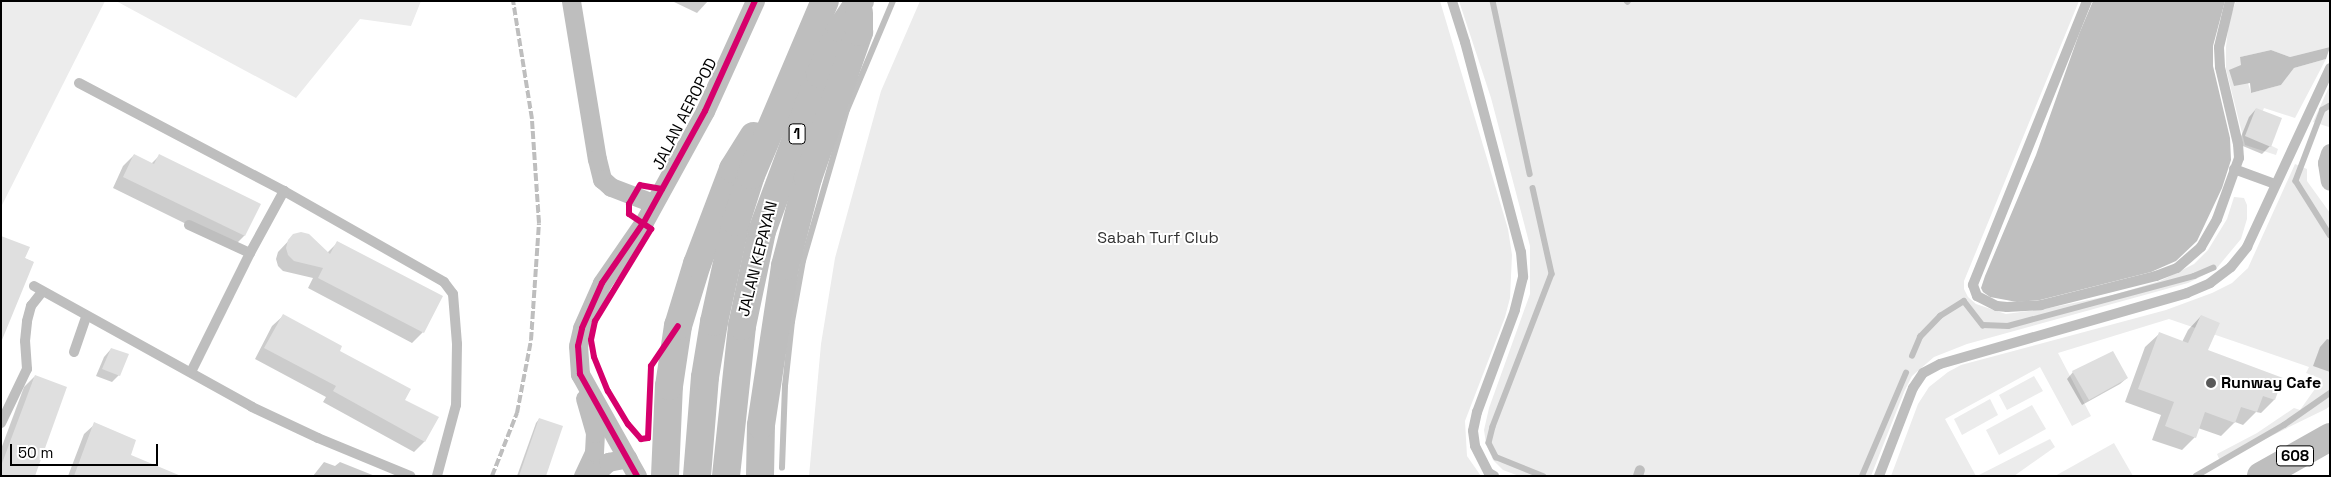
<!DOCTYPE html>
<style>
body{margin:0}
#map{position:relative;width:2331px;height:477px;overflow:hidden;background:#fff;font-family:"Space Grotesk",sans-serif}
div>[style]{position:absolute}
[style*='--x']{left:calc(var(--x)*1px);top:calc(var(--y)*1px);width:calc(var(--w)*1px);rotate:calc(var(--a)*1deg)}
.green>*{inset:0;background:#ececec}
.water>*{inset:0;background:#bfbfbf}
.shadow>*{inset:0;background:#0003}
.stream>*{height:5.5px;margin:-2.75px;padding:0 2.75px;transform-origin:2.75px;border-radius:2.75px;background:#bfbfbf}
.building>*{inset:0;background:#dfdfdf}
.service>*{height:10px;margin:-5px;padding:0 5px;transform-origin:5px;border-radius:5px;background:#bebebe}
.minor>*{height:19px;margin:-9.5px;padding:0 9.5px;transform-origin:9.5px;border-radius:9.5px;background:#bebebe}
.primary>*{height:28px;margin:-14px;padding:0 14px;transform-origin:14px;border-radius:14px;background:#bebebe}
.trunk>*{height:28px;margin:-14px;padding:0 14px;transform-origin:14px;border-radius:14px;background:#bebebe}
.rail>*{height:4px;margin-top:-2px;transform-origin:0;background:repeating-linear-gradient(90deg,#bebebe 0 8px,transparent 0 10.5px)}
.cycleway>*{height:6px;margin:-3px;padding:0 3px;transform-origin:3px;border-radius:3px;background:#d6006c}
.dots>*{width:14px;height:14px;translate:-50% -50%;box-sizing:border-box;border:2px solid #fff;border-radius:50%}
span{translate:-50% -50%;white-space:nowrap;text-align:center;line-height:1.15;-webkit-text-stroke:4px #fff;paint-order:stroke}
.shield-label span{padding:1px 4px;background:#fff;border:1px solid;border-radius:4px;-webkit-text-stroke-width:0}
.shield-label{font-size:15px;color:#000;font-weight:700}
.street-label{font-size:16px;color:#000}
.park-label{font-size:16px;color:#333}
.poi-label{font-size:16px;color:#000;font-weight:700}
.left{translate:0 -50%;text-align:left}
.frame{position:absolute;inset:0;border:2px solid #000;pointer-events:none}
.scale{position:absolute;left:10px;top:444px;width:148px;height:22px;box-sizing:border-box;border:2px solid #000;border-top:0;padding-left:6px;font-size:15px;line-height:18px;white-space:nowrap;color:#000;-webkit-text-stroke:4px #fff;paint-order:stroke}
</style>
<div id="map">
<div class="green">
<i style="clip-path:polygon(1px 1px,105px 1px,1px 207px)"></i>
<i style="clip-path:polygon(116px 1px,421px 1px,411px 26px,360px 19px,296px 98px)"></i>
<i style="clip-path:polygon(920px 1px,1440px 1px,1508px 229px,1512px 255px,1510px 298px,1505px 317px,1465px 421px,1467px 456px,1481px 476px,809px 476px,821px 344px,835px 258px,881px 91px)"></i>
<i style="clip-path:polygon(1459px 1px,2079px 1px,1964px 281px,1964px 289px,1968px 297px,1976px 304px,2006px 314px,2044px 309px,2113px 295px,2160px 281px,2194px 264px,2208px 250px,2227px 219px,2234px 197px,2244px 198px,2247px 205px,2247px 219px,2241px 239px,2216px 269px,2188px 283px,1967px 344px,1934px 357px,1912px 376px,1904px 392px,1871px 476px,1519px 476px,1503px 470px,1493px 460px,1486px 444px,1484px 430px,1489px 408px,1530px 294px,1530px 246px,1491px 98px)"></i>
<i style="clip-path:polygon(2236px 1px,2330px 1px,2330px 47px,2290px 57px,2271px 50px,2240px 57px,2251px 93px,2281px 85px,2294px 68px,2326px 59px,2295px 118px,2264px 108px,2252px 136px,2278px 149px,2276px 155px,2245px 145px,2226px 69px,2226px 47px,2229px 21px)"></i>
<i style="clip-path:polygon(2330px 85px,2330px 125px,2329px 127px,2313px 122px)"></i>
<i style="clip-path:polygon(2295px 164px,2307px 169px,2307px 181px,2330px 213px,2330px 406px,2326px 409px,2220px 461px,2217px 454px,2257px 433px,2294px 408px,2300px 410px,2322px 379px,2306px 373px,2309px 367px,2169px 319px,2058px 353px,2091px 416px,2072px 426px,2040px 367px,1945px 419px,1976px 476px,1891px 476px,1918px 404px,1929px 387px,1948px 372px,1961px 365px,2166px 310px,2212px 293px,2232px 283px,2248px 268px)"></i>
<i style="clip-path:polygon(2034px 376px,2043px 391px,2007px 410px,1999px 395px)"></i>
<i style="clip-path:polygon(1990px 399px,1998px 415px,1962px 435px,1954px 419px)"></i>
<i style="clip-path:polygon(2032px 405px,2046px 429px,1999px 455px,1986px 430px)"></i>
<i style="clip-path:polygon(2050px 439px,2055px 447px,2014px 476px,1977px 476px)"></i>
<i style="clip-path:polygon(2114px 443px,2133px 476px,2055px 476px)"></i>
</div>
<div class="water">
<i style="clip-path:polygon(2093px 1px,2225px 1px,2213px 46px,2213px 66px,2230px 138px,2231px 160px,2222px 188px,2197px 241px,2176px 261px,2151px 272px,2040px 300px,2017px 302px,1990px 297px,1983px 292px,1981px 288px,1985px 276px,2036px 155px,2079px 34px)"></i>
<i style="clip-path:polygon(2330px 47px,2326px 59px,2294px 68px,2281px 85px,2251px 93px,2250px 83px,2234px 86px,2229px 70px,2241px 65px,2240px 57px,2271px 50px,2290px 57px)"></i>
</div>
<div class="shadow">
<i style="clip-path:polygon(672px 1px,708px 1px,697px 13px)"></i>
<i style="clip-path:polygon(2256px 109px,2270px 146px,2262px 154px,2238px 144px,2249px 117px)"></i>
<i style="clip-path:polygon(134px 155px,151px 164px,159px 156px,259px 205px,244px 236px,233px 247px,113px 188px,123px 166px)"></i>
<i style="clip-path:polygon(294px 235px,327px 253px,338px 242px,423px 332px,412px 343px,308px 288px,313px 278px,283px 271px,278px 266px,276px 259px,278px 252px)"></i>
<i style="clip-path:polygon(1px 238px,24px 258px,33px 262px,1px 338px)"></i>
<i style="clip-path:polygon(283px 316px,338px 351px,403px 400px,437px 418px,424px 442px,414px 452px,323px 402px,326px 397px,255px 359px,272px 326px)"></i>
<i style="clip-path:polygon(2201px 316px,2206px 351px,2282px 379px,2274px 400px,2261px 413px,2256px 412px,2243px 425px,2235px 422px,2221px 436px,2198px 428px,2195px 437px,2182px 450px,2152px 440px,2161px 415px,2125px 402px,2145px 347px,2159px 334px,2182px 342px,2188px 330px)"></i>
<i style="clip-path:polygon(2327px 339px,2330px 340px,2330px 372px,2313px 366px,2320px 347px)"></i>
<i style="clip-path:polygon(111px 349px,119px 375px,112px 382px,96px 376px,104px 357px)"></i>
<i style="clip-path:polygon(2073px 372px,2127px 378px,2120px 384px,2082px 405px,2067px 379px)"></i>
<i style="clip-path:polygon(35px 376px,1px 476px,1px 449px,24px 387px)"></i>
<i style="clip-path:polygon(539px 419px,545px 476px,517px 476px,536px 423px)"></i>
<i style="clip-path:polygon(95px 424px,129px 456px,179px 476px,68px 476px,84px 434px)"></i>
<i style="clip-path:polygon(324px 462px,335px 466px,340px 462px,375px 476px,313px 476px)"></i>
</div>
<div class="stream">
<i style="--x:1493;--y:1;--w:177;--a:77.9"></i>
<i style="--x:1627;--y:1;--w:1;--a:45"></i>
<i style="--x:2330;--y:106;--w:8;--a:150"></i>
<i style="--x:2323;--y:110;--w:76;--a:110.8"></i>
<i style="--x:2296;--y:181;--w:64;--a:57.8"></i>
<i style="--x:1533;--y:188;--w:88;--a:77.5"></i>
<i style="--x:1552;--y:274;--w:164;--a:111.1"></i>
<i style="--x:1493;--y:427;--w:16;--a:104"></i>
<i style="--x:1489;--y:443;--w:16;--a:63"></i>
<i style="--x:1496;--y:457;--w:51;--a:22"></i>
<i style="--x:1912;--y:356;--w:21;--a:-67"></i>
<i style="--x:1920;--y:337;--w:29;--a:-46"></i>
<i style="--x:1940;--y:316;--w:28;--a:-32"></i>
<i style="--x:1964;--y:301;--w:31;--a:52"></i>
<i style="--x:1983;--y:325;--w:25;--a:2"></i>
<i style="--x:2008;--y:326;--w:193;--a:-15"></i>
<i style="--x:2194;--y:276;--w:21;--a:-23"></i>
<i style="--x:782;--y:468;--w:82;--a:-87.9"></i>
<i style="--x:785;--y:386;--w:64;--a:-83.8"></i>
<i style="--x:792;--y:322;--w:62;--a:-79.8"></i>
<i style="--x:803;--y:261;--w:157;--a:-73.8"></i>
<i style="--x:847;--y:110;--w:118;--a:-67.1"></i>
<i style="--x:1862;--y:476;--w:112;--a:-66.9"></i>
<i style="--x:2196;--y:476;--w:102;--a:-30.1"></i>
<i style="--x:2284;--y:425;--w:56;--a:-34.8"></i>
</div>
<div class="building">
<i style="clip-path:polygon(2256px 108px,2282px 118px,2271px 147px,2245px 136px)"></i>
<i style="clip-path:polygon(134px 154px,154px 164px,159px 154px,261px 204px,245px 236px,123px 177px)"></i>
<i style="clip-path:polygon(301px 232px,309px 234px,330px 254px,337px 241px,443px 296px,424px 333px,318px 278px,323px 268px,294px 261px,288px 255px,286px 248px,288px 240px,293px 234px)"></i>
<i style="clip-path:polygon(1px 236px,30px 247px,25px 258px,34px 262px,2px 340px)"></i>
<i style="clip-path:polygon(283px 314px,342px 346px,340px 351px,411px 389px,405px 400px,439px 417px,425px 442px,333px 391px,336px 386px,264px 348px)"></i>
<i style="clip-path:polygon(2201px 315px,2220px 323px,2208px 350px,2283px 378px,2275px 400px,2263px 396px,2257px 412px,2241px 407px,2235px 423px,2205px 412px,2196px 438px,2165px 426px,2174px 402px,2138px 389px,2159px 332px,2188px 343px)"></i>
<i style="clip-path:polygon(111px 348px,129px 354px,120px 376px,102px 369px)"></i>
<i style="clip-path:polygon(2113px 351px,2128px 378px,2089px 400px,2072px 371px)"></i>
<i style="clip-path:polygon(35px 375px,67px 387px,35px 476px,1px 476px,1px 466px)"></i>
<i style="clip-path:polygon(539px 418px,563px 426px,546px 476px,519px 476px)"></i>
<i style="clip-path:polygon(94px 422px,136px 440px,131px 455px,181px 476px,74px 476px)"></i>
</div>
<div class="service">
<i style="--x:1452;--y:1;--w:43;--a:72.4"></i>
<i style="--x:1465;--y:42;--w:217;--a:75.1"></i>
<i style="--x:1521;--y:252;--w:25;--a:85"></i>
<i style="--x:1523;--y:277;--w:34;--a:104"></i>
<i style="--x:1515;--y:310;--w:109;--a:110.4"></i>
<i style="--x:1477;--y:412;--w:19;--a:102"></i>
<i style="--x:1473;--y:431;--w:15;--a:82"></i>
<i style="--x:1475;--y:446;--w:30;--a:63"></i>
<i style="--x:1489;--y:473;--w:6;--a:31"></i>
<i style="--x:2087;--y:1;--w:306;--a:111.9"></i>
<i style="--x:1973;--y:285;--w:12;--a:70"></i>
<i style="--x:1977;--y:296;--w:22;--a:27"></i>
<i style="--x:1997;--y:306;--w:10;--a:6"></i>
<i style="--x:2007;--y:307;--w:34;--a:-3"></i>
<i style="--x:2041;--y:305;--w:119;--a:-14.2"></i>
<i style="--x:2156;--y:276;--w:22;--a:-21"></i>
<i style="--x:2177;--y:268;--w:32;--a:-41"></i>
<i style="--x:2201;--y:247;--w:32;--a:-60"></i>
<i style="--x:2217;--y:219;--w:65;--a:-70.2"></i>
<i style="--x:2239;--y:158;--w:14;--a:-94"></i>
<i style="--x:2238;--y:144;--w:79;--a:-103.2"></i>
<i style="--x:2220;--y:67;--w:20;--a:-93"></i>
<i style="--x:2219;--y:47;--w:47;--a:-76.6"></i>
<i style="--x:79;--y:83;--w:232;--a:27.8"></i>
<i style="--x:284;--y:191;--w:184;--a:29.6"></i>
<i style="--x:444;--y:282;--w:15;--a:53"></i>
<i style="--x:453;--y:294;--w:50;--a:85.4"></i>
<i style="--x:457;--y:344;--w:61;--a:90.9"></i>
<i style="--x:456;--y:405;--w:73;--a:105"></i>
<i style="--x:2234;--y:169;--w:44;--a:20.1"></i>
<i style="--x:189;--y:225;--w:67;--a:24.7"></i>
<i style="--x:34;--y:286;--w:249;--a:29"></i>
<i style="--x:252;--y:407;--w:73;--a:25.2"></i>
<i style="--x:318;--y:438;--w:100;--a:22.4"></i>
<i style="--x:74;--y:352;--w:37;--a:-71"></i>
<i style="--x:191;--y:372;--w:133;--a:-63.6"></i>
<i style="--x:250;--y:253;--w:71;--a:-61.3"></i>
<i style="--x:1;--y:423;--w:60;--a:-64.3"></i>
<i style="--x:27;--y:369;--w:28;--a:-94"></i>
<i style="--x:25;--y:341;--w:20;--a:-84"></i>
<i style="--x:27;--y:321;--w:16;--a:-75"></i>
<i style="--x:31;--y:306;--w:18;--a:-52"></i>
<i style="--x:1638;--y:476;--w:6;--a:-72"></i>
<i style="--x:1879;--y:476;--w:94;--a:-68.9"></i>
<i style="--x:1913;--y:388;--w:18;--a:-56"></i>
<i style="--x:1923;--y:373;--w:19;--a:-28"></i>
<i style="--x:1940;--y:364;--w:257;--a:-16"></i>
<i style="--x:2187;--y:293;--w:25;--a:-23"></i>
<i style="--x:2210;--y:283;--w:26;--a:-37"></i>
<i style="--x:2231;--y:267;--w:26;--a:-51"></i>
<i style="--x:2247;--y:247;--w:197;--a:-65.1"></i>
</div>
<div class="minor">
<i style="--x:571;--y:1;--w:160;--a:80.7"></i>
<i style="--x:597;--y:159;--w:21;--a:76"></i>
<i style="--x:602;--y:179;--w:12;--a:42"></i>
<i style="--x:611;--y:187;--w:45;--a:20.9"></i>
<i style="--x:2330;--y:153;--w:10;--a:107"></i>
<i style="--x:2327;--y:163;--w:18;--a:81"></i>
<i style="--x:583;--y:476;--w:26;--a:-65"></i>
<i style="--x:594;--y:452;--w:19;--a:-87"></i>
<i style="--x:595;--y:433;--w:36;--a:-106"></i>
<i style="--x:593;--y:476;--w:21;--a:-43"></i>
<i style="--x:608;--y:462;--w:20;--a:-11"></i>
<i style="--x:637;--y:476;--w:117;--a:-119.2"></i>
<i style="--x:580;--y:374;--w:28;--a:-94"></i>
<i style="--x:578;--y:346;--w:18;--a:-77"></i>
<i style="--x:582;--y:328;--w:49;--a:-66"></i>
<i style="--x:602;--y:283;--w:74;--a:-55.5"></i>
<i style="--x:644;--y:222;--w:127;--a:-61.2"></i>
<i style="--x:705;--y:111;--w:121;--a:-65.6"></i>
</div>
<div class="primary">
<i style="--x:2261;--y:476;--w:79;--a:-29.5"></i>
</div>
<div class="trunk">
<i style="--x:665;--y:476;--w:90;--a:-87.5"></i>
<i style="--x:669;--y:386;--w:61;--a:-81.5"></i>
<i style="--x:678;--y:326;--w:65;--a:-73"></i>
<i style="--x:697;--y:264;--w:102;--a:-69.2"></i>
<i style="--x:733;--y:169;--w:39;--a:-58"></i>
<i style="--x:697;--y:476;--w:99;--a:-85.4"></i>
<i style="--x:705;--y:377;--w:56;--a:-80.7"></i>
<i style="--x:714;--y:322;--w:102;--a:-77.6"></i>
<i style="--x:736;--y:222;--w:49;--a:-72.3"></i>
<i style="--x:751;--y:175;--w:189;--a:-67"></i>
<i style="--x:726;--y:476;--w:151;--a:-83.9"></i>
<i style="--x:742;--y:326;--w:97;--a:-78.1"></i>
<i style="--x:762;--y:231;--w:167;--a:-69.7"></i>
<i style="--x:820;--y:74;--w:50;--a:-65"></i>
<i style="--x:841;--y:29;--w:34;--a:-56"></i>
<i style="--x:760;--y:476;--w:51;--a:-88.9"></i>
<i style="--x:761;--y:425;--w:161;--a:-81.4"></i>
<i style="--x:785;--y:266;--w:91;--a:-75.4"></i>
<i style="--x:808;--y:178;--w:155;--a:-70.7"></i>
<i style="--x:859;--y:32;--w:19;--a:-90"></i>
</div>
<div class="rail">
<i style="--x:492;--y:476;--w:68;--a:-68.4"></i>
<i style="--x:517;--y:413;--w:74;--a:-79.1"></i>
<i style="--x:531;--y:340;--w:117;--a:-86.1"></i>
<i style="--x:539;--y:223;--w:104;--a:-93.9"></i>
<i style="--x:532;--y:119;--w:120;--a:-99.1"></i>
</div>
<div class="cycleway">
<i style="--x:662;--y:189;--w:22;--a:-170"></i>
<i style="--x:640;--y:185;--w:22;--a:120"></i>
<i style="--x:629;--y:204;--w:10;--a:90"></i>
<i style="--x:629;--y:214;--w:27;--a:34"></i>
<i style="--x:651;--y:229;--w:108;--a:121.3"></i>
<i style="--x:595;--y:321;--w:19;--a:102"></i>
<i style="--x:591;--y:340;--w:17;--a:80"></i>
<i style="--x:594;--y:357;--w:37;--a:68"></i>
<i style="--x:608;--y:391;--w:39;--a:59"></i>
<i style="--x:628;--y:424;--w:20;--a:49"></i>
<i style="--x:641;--y:439;--w:7;--a:-8"></i>
<i style="--x:648;--y:438;--w:72;--a:-87.6"></i>
<i style="--x:651;--y:366;--w:48;--a:-56"></i>
<i style="--x:637;--y:476;--w:117;--a:-119.2"></i>
<i style="--x:580;--y:374;--w:28;--a:-94"></i>
<i style="--x:578;--y:346;--w:18;--a:-77"></i>
<i style="--x:582;--y:328;--w:49;--a:-66"></i>
<i style="--x:602;--y:283;--w:74;--a:-55.5"></i>
<i style="--x:644;--y:222;--w:127;--a:-61.2"></i>
<i style="--x:705;--y:111;--w:121;--a:-65.6"></i>
</div>
<div class="dots">
<i style="left:2211px;top:383px;background:#595959"></i>
</div>
<div class="shield-label">
<span style="left:797px;top:134px">1</span>
<span style="left:2295px;top:456px">608</span>
</div>
<div class="street-label">
<span style="left:685px;top:114px;rotate:-63deg">JALAN AEROPOD</span>
<span style="left:758px;top:259px;rotate:-76deg">JALAN KEPAYAN</span>
</div>
<div class="park-label">
<span style="left:1158px;top:238px">Sabah Turf Club</span>
</div>
<div class="poi-label">
<span class="left" style="left:2221px;top:383px">Runway Cafe</span>
</div>
<div class="frame"></div>
<div class="scale">50 m</div>
</div>
